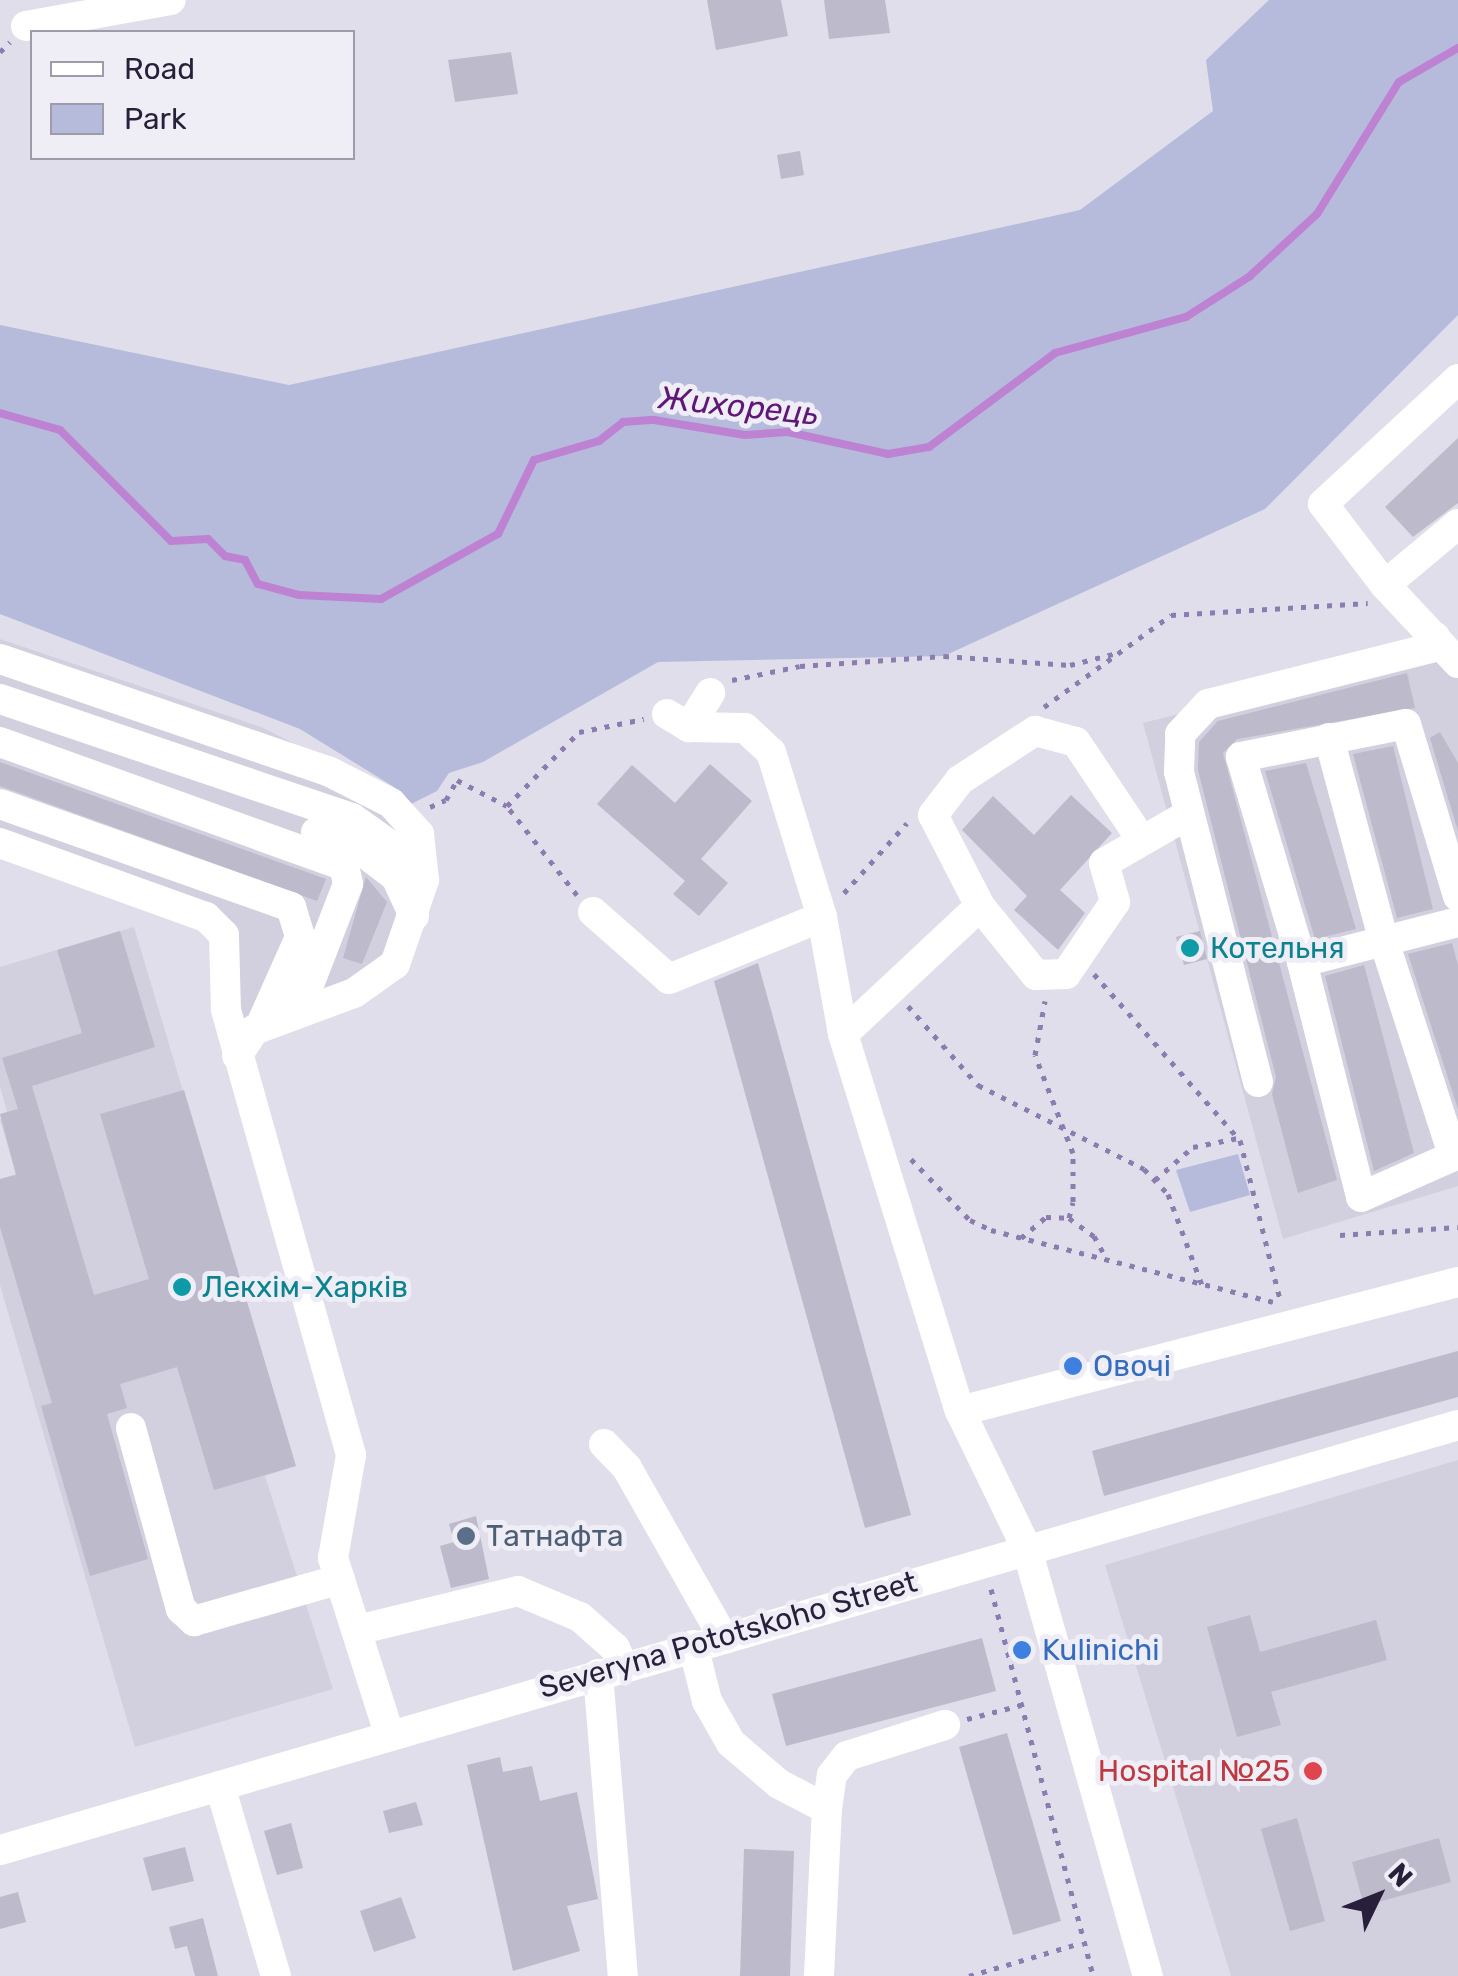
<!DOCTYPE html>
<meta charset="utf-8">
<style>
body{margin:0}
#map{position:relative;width:1458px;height:1976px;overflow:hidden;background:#e0deea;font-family:Rubik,sans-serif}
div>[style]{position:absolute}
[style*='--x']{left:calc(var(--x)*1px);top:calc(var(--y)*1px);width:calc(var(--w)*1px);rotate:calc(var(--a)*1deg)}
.built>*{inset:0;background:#d2cfde}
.green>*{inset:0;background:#b6bbdc}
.stream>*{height:8px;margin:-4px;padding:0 4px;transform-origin:4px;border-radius:4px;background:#bd83d2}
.building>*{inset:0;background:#bdbacb}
.path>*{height:5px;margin-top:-2.5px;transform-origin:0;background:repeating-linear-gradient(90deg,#8b7daf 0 5px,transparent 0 13px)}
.minor>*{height:30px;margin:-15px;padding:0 15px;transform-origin:15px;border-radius:15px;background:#fff}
.dots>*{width:28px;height:28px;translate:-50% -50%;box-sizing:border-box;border:5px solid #efeef7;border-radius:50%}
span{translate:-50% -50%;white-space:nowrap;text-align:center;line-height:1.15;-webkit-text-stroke:10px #efeef7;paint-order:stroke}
.culture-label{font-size:30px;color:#0d838f}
.left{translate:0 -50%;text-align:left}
.shop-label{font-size:30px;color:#366cbe}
.service-label{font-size:30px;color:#4e5e75}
.street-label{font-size:30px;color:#281f3a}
.health-label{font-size:30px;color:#be3a42}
.right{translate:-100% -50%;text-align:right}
.water-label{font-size:32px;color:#601877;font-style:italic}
.legend{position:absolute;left:30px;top:30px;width:325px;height:130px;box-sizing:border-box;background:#efeef7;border:2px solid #9f9bab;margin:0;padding:12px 18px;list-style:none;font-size:30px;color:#281f3a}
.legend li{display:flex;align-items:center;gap:20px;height:50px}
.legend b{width:50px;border:2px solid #9f9bab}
.north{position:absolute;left:1328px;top:1846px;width:100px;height:100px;-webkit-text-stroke:8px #efeef7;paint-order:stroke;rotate:47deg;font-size:28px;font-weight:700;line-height:40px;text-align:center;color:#281f3a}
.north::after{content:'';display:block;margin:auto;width:35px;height:45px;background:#281f3a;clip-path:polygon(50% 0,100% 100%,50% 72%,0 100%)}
</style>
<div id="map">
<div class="built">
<i style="clip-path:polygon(0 639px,261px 727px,301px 747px,419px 834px,395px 964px,242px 1041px,224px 935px,0 843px)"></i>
<i style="clip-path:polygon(1432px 650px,1458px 678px,1458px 1186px,1283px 1239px,1143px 723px)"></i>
<i style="clip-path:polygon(134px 927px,295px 1466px,265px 1476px,333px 1689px,135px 1747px,0 1285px,0 1179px,16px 1174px,0 1120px,7px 1111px,0 1087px,0 967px)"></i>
<i style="clip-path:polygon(1458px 1460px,1458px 1976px,1231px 1976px,1105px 1565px)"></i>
</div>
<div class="green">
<i style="clip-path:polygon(1269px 0,1458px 0,1458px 315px,1265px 509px,944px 656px,658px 662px,483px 762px,449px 773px,437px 791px,411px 804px,394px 787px,300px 729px,0 614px,0 325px,289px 385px,1080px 210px,1213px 111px,1206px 60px)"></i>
<i style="clip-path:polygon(1238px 1154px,1250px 1195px,1190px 1212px,1176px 1170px)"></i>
</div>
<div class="stream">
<i style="--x:0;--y:413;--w:62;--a:15.8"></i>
<i style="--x:60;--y:430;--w:157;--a:45"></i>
<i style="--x:171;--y:541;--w:37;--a:-3"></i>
<i style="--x:208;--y:539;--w:24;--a:45"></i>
<i style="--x:225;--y:556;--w:20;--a:11"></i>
<i style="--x:245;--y:560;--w:27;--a:62"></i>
<i style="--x:258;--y:584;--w:42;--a:15"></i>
<i style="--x:299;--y:595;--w:82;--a:2.8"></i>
<i style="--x:381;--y:599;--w:134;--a:-29.1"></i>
<i style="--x:498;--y:534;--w:82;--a:-64.1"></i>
<i style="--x:534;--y:460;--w:68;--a:-16.3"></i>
<i style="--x:599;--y:441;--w:31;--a:-38"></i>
<i style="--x:623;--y:422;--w:31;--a:-4"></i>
<i style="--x:654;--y:420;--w:92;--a:9.4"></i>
<i style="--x:745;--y:435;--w:43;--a:-4"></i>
<i style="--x:788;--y:432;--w:102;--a:12.4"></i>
<i style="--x:888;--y:454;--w:42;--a:-9.7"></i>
<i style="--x:929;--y:447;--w:157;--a:-36.7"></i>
<i style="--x:1055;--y:353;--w:136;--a:-15.4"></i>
<i style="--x:1186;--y:317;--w:76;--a:-32.6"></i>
<i style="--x:1250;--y:276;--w:91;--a:-42.8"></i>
<i style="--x:1317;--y:214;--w:155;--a:-58.2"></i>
<i style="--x:1399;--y:82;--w:68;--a:-30"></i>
</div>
<div class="building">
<i style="clip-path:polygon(707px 0,781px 0,788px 36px,716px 50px)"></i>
<i style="clip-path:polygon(824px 0,885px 0,890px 33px,829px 39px)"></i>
<i style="clip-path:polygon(511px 52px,518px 94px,455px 102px,448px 60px)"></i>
<i style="clip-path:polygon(800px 151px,804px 175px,781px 179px,777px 155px)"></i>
<i style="clip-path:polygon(1458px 438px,1458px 503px,1413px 537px,1385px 507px)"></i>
<i style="clip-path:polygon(1407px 673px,1415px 708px,1237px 739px,1223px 753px,1337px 1180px,1298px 1193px,1272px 1094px,1276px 1077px,1198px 770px,1199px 742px,1218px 721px)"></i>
<i style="clip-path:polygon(1440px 732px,1458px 763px,1458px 831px,1430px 738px)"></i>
<i style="clip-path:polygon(1393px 746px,1433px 909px,1397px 918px,1353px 754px)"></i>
<i style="clip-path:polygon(0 762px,326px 879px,317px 901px,0 786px)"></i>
<i style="clip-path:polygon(1306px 763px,1356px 929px,1315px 939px,1265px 771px)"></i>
<i style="clip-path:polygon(710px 764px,752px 801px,701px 859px,728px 883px,699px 916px,673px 894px,685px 881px,597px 804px,632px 765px,675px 803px)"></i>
<i style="clip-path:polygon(1071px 795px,1112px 833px,1060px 890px,1085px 913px,1058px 950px,1014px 910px,1027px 896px,962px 830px,993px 796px,1034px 835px)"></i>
<i style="clip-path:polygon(366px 877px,387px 902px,362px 964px,343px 958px)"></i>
<i style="clip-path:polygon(120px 931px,155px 1047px,32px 1086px,94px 1295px,149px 1279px,100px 1114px,184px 1090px,296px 1466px,214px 1490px,177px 1367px,120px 1384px,127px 1408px,107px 1414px,148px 1559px,90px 1576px,41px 1406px,52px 1403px,0 1227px,0 1179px,16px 1175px,0 1114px,18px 1109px,2px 1058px,82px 1033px,57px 950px)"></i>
<i style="clip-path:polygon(1200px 931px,1207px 959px,1184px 965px,1176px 937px)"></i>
<i style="clip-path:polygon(1452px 943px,1458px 965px,1458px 1109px,1408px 954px)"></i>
<i style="clip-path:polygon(758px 963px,911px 1515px,865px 1528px,714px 981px)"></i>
<i style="clip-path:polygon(1364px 965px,1414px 1153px,1374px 1171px,1325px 976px)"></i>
<i style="clip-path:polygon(1458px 1351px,1458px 1397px,1104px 1496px,1092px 1451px)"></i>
<i style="clip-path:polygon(476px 1516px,489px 1579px,451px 1588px,440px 1546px,454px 1542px,449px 1524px)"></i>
<i style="clip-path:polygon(1250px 1615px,1260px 1652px,1376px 1620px,1387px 1660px,1271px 1692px,1281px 1725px,1237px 1737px,1207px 1627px)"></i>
<i style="clip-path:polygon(982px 1638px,996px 1691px,786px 1746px,772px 1694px)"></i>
<i style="clip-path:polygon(1007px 1733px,1061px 1921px,1013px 1935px,959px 1747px)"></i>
<i style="clip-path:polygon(500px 1757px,503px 1772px,532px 1766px,540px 1801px,577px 1792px,598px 1899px,567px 1906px,580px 1951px,513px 1971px,467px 1765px)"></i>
<i style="clip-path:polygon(416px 1802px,423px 1825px,389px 1833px,383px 1811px)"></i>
<i style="clip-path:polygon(1297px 1818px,1325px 1921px,1290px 1931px,1261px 1829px)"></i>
<i style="clip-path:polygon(291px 1823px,303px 1868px,277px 1875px,264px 1831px)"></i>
<i style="clip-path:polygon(1439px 1838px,1451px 1882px,1364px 1906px,1352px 1862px)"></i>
<i style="clip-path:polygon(185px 1847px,194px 1881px,152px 1891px,143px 1858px)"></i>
<i style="clip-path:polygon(744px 1849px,794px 1851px,790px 1976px,740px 1976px)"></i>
<i style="clip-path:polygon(18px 1892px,26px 1922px,0 1929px,0 1897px)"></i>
<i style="clip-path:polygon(401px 1897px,416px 1938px,374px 1952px,360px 1911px)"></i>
<i style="clip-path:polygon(203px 1918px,218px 1976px,195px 1976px,187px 1946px,175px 1949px,169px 1927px)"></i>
</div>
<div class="path">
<i style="--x:0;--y:52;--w:14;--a:-45"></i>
<i style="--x:732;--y:680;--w:69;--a:-11.6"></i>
<i style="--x:800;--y:666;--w:144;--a:-4"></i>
<i style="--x:944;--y:656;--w:126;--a:4.1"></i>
<i style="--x:1070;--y:665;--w:49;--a:-14.3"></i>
<i style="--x:1044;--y:707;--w:157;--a:-35.9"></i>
<i style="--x:1171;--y:615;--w:197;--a:-3.5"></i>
<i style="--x:430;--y:807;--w:17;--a:-24"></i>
<i style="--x:446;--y:800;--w:23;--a:-61"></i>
<i style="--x:457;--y:780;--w:56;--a:27.5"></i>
<i style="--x:844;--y:893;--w:94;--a:-48"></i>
<i style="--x:577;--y:895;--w:113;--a:-128.2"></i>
<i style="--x:507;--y:806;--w:103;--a:-45.8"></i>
<i style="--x:579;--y:732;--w:66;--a:-11.3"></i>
<i style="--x:1094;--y:974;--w:221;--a:48.7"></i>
<i style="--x:1240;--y:1140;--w:168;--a:75.9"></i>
<i style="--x:908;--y:1006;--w:106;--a:48.5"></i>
<i style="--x:978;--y:1085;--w:186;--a:26.8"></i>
<i style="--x:1144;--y:1169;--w:35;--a:46"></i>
<i style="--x:1168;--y:1194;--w:97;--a:69.5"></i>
<i style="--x:911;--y:1159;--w:85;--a:46"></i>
<i style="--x:970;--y:1220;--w:23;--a:25"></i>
<i style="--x:991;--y:1230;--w:291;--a:14.3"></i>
<i style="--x:1155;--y:1180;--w:50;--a:-41"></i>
<i style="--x:1193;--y:1147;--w:46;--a:-11.3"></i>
<i style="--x:1069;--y:1218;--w:31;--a:36"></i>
<i style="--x:1094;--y:1236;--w:25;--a:61"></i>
<i style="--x:1340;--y:1235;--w:118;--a:-3.9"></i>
<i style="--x:1021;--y:1238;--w:33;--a:-40"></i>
<i style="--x:1046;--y:1217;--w:23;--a:2"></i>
<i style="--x:1069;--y:1218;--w:16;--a:-76"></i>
<i style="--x:1073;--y:1202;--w:49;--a:-90"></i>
<i style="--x:1073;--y:1153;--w:105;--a:-111.2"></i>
<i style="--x:1035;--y:1055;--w:55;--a:-79.5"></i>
<i style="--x:991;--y:1589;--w:400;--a:75.2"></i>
<i style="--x:967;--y:1719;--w:56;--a:-14.5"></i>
<i style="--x:969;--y:1976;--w:117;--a:-16.4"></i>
</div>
<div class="minor">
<i style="--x:26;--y:26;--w:147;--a:-10.2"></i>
<i style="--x:1458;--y:379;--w:184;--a:137.2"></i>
<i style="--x:1323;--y:504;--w:102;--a:52.6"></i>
<i style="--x:1385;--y:585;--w:107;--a:46.9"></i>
<i style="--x:1385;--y:585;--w:95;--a:-39.9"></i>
<i style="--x:0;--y:659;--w:347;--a:18.9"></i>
<i style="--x:328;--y:771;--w:71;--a:26.9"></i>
<i style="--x:391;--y:803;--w:42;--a:47.9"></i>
<i style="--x:419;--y:834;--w:46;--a:83.8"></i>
<i style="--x:424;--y:880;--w:89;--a:109"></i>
<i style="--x:395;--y:964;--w:50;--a:144.7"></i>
<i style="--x:354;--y:993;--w:107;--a:159.7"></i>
<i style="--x:254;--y:1030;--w:31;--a:123"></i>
<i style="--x:0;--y:699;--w:372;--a:18.7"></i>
<i style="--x:352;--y:818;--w:76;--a:35.4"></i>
<i style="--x:414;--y:862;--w:21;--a:61"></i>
<i style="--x:667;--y:714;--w:26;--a:31"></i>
<i style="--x:689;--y:727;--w:56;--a:1"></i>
<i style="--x:745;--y:728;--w:35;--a:43"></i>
<i style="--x:771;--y:752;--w:173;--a:72.8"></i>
<i style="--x:689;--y:727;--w:40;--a:-58"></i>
<i style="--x:1329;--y:738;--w:207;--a:74.9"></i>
<i style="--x:1383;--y:938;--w:228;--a:72.1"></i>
<i style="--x:0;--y:742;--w:366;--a:19.8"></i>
<i style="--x:344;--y:866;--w:18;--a:77"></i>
<i style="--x:348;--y:884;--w:138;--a:111.2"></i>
<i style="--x:0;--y:804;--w:309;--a:19.5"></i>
<i style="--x:291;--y:907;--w:31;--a:73"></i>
<i style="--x:300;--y:937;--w:98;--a:114"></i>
<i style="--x:1189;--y:814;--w:98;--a:150"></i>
<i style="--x:1104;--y:863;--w:41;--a:74.2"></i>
<i style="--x:1115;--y:902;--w:87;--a:124.2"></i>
<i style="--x:1066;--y:974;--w:30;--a:178"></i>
<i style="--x:1036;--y:975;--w:89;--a:-129.1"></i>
<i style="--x:980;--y:906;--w:187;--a:136.9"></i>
<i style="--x:843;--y:1034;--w:395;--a:72.8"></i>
<i style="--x:960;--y:1411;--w:514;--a:-14.52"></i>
<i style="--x:316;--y:832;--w:50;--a:22.4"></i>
<i style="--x:362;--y:851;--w:43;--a:37.4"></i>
<i style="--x:396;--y:877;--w:43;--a:65.2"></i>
<i style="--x:0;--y:843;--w:219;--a:19.8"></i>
<i style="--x:206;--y:917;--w:25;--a:45"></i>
<i style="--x:224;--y:935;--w:75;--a:88.5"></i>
<i style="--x:226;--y:1010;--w:462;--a:74.3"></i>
<i style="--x:351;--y:1455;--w:105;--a:99.9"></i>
<i style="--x:333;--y:1558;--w:184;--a:72.3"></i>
<i style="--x:980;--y:906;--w:102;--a:-117.3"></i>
<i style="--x:933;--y:815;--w:44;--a:-52.4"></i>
<i style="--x:960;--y:780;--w:90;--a:-33.2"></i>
<i style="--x:1035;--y:731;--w:42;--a:15"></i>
<i style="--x:1076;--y:742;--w:117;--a:56.2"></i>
<i style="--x:593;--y:912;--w:101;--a:41.4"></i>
<i style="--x:669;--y:979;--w:165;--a:-22.1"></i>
<i style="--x:822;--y:917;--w:119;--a:79.8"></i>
<i style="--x:1458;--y:922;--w:161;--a:165.6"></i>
<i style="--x:1302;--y:962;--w:242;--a:75.9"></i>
<i style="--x:1361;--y:1197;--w:106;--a:-23.9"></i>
<i style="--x:1302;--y:962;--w:214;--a:-106.6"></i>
<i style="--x:1241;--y:757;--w:168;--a:-11.3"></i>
<i style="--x:1406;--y:724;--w:180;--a:73.2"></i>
<i style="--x:1258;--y:1082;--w:320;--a:-104.3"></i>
<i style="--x:1179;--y:772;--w:38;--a:-88"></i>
<i style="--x:1180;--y:734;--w:41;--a:-47"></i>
<i style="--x:1208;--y:704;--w:230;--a:-14.1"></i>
<i style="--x:1431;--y:648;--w:12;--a:-70"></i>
<i style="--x:960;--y:1411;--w:153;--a:64.1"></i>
<i style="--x:1027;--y:1549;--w:444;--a:74.2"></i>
<i style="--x:131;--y:1428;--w:188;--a:74.6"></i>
<i style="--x:181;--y:1609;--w:18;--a:43"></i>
<i style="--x:194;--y:1621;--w:152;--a:-16"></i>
<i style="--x:604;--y:1444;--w:33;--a:46"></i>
<i style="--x:627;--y:1468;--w:194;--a:60.4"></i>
<i style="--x:357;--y:1630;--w:166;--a:-13.6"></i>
<i style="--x:518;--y:1591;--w:67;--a:22.8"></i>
<i style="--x:580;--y:1617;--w:47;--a:41.5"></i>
<i style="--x:615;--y:1648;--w:20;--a:66"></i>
<i style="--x:693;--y:1645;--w:58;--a:76"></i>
<i style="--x:707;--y:1701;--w:48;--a:60.3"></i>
<i style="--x:731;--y:1743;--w:63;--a:40.5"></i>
<i style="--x:779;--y:1784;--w:54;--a:27.5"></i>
<i style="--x:827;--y:1809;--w:34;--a:-82"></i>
<i style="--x:832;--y:1775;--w:24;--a:-52"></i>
<i style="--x:847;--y:1756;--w:103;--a:-17.6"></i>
<i style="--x:598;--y:1674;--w:303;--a:85.3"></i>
<i style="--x:220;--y:1786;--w:198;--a:73.6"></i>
<i style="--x:0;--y:1850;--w:1519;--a:-16.25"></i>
<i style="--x:819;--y:1976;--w:167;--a:-87.3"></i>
</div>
<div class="dots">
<i style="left:1190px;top:948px;background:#0f9aa8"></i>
<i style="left:182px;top:1287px;background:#0f9aa8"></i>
<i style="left:1073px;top:1366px;background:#3f7fe0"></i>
<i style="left:466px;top:1536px;background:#5c6f8a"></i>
<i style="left:1022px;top:1650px;background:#3f7fe0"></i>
<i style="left:1313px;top:1771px;background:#e0444e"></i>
</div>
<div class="culture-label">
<span class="left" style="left:1210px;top:948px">Котельня</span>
<span class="left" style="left:202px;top:1287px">Лекхім-Харків</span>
</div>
<div class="shop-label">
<span class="left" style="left:1093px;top:1366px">Овочі</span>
<span class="left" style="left:1042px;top:1650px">Kulinichi</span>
</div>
<div class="service-label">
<span class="left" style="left:486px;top:1536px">Татнафта</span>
</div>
<div class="street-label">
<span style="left:728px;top:1635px;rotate:-16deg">Severyna Pototskoho Street</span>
</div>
<div class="health-label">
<span class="right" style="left:1290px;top:1771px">Hospital №25</span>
</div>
<div class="water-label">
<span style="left:738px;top:406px;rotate:6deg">Жихорець</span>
</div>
<ul class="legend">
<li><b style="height:12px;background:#fff"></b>Road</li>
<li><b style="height:28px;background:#b6bbdc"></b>Park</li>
</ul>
<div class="north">N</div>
</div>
